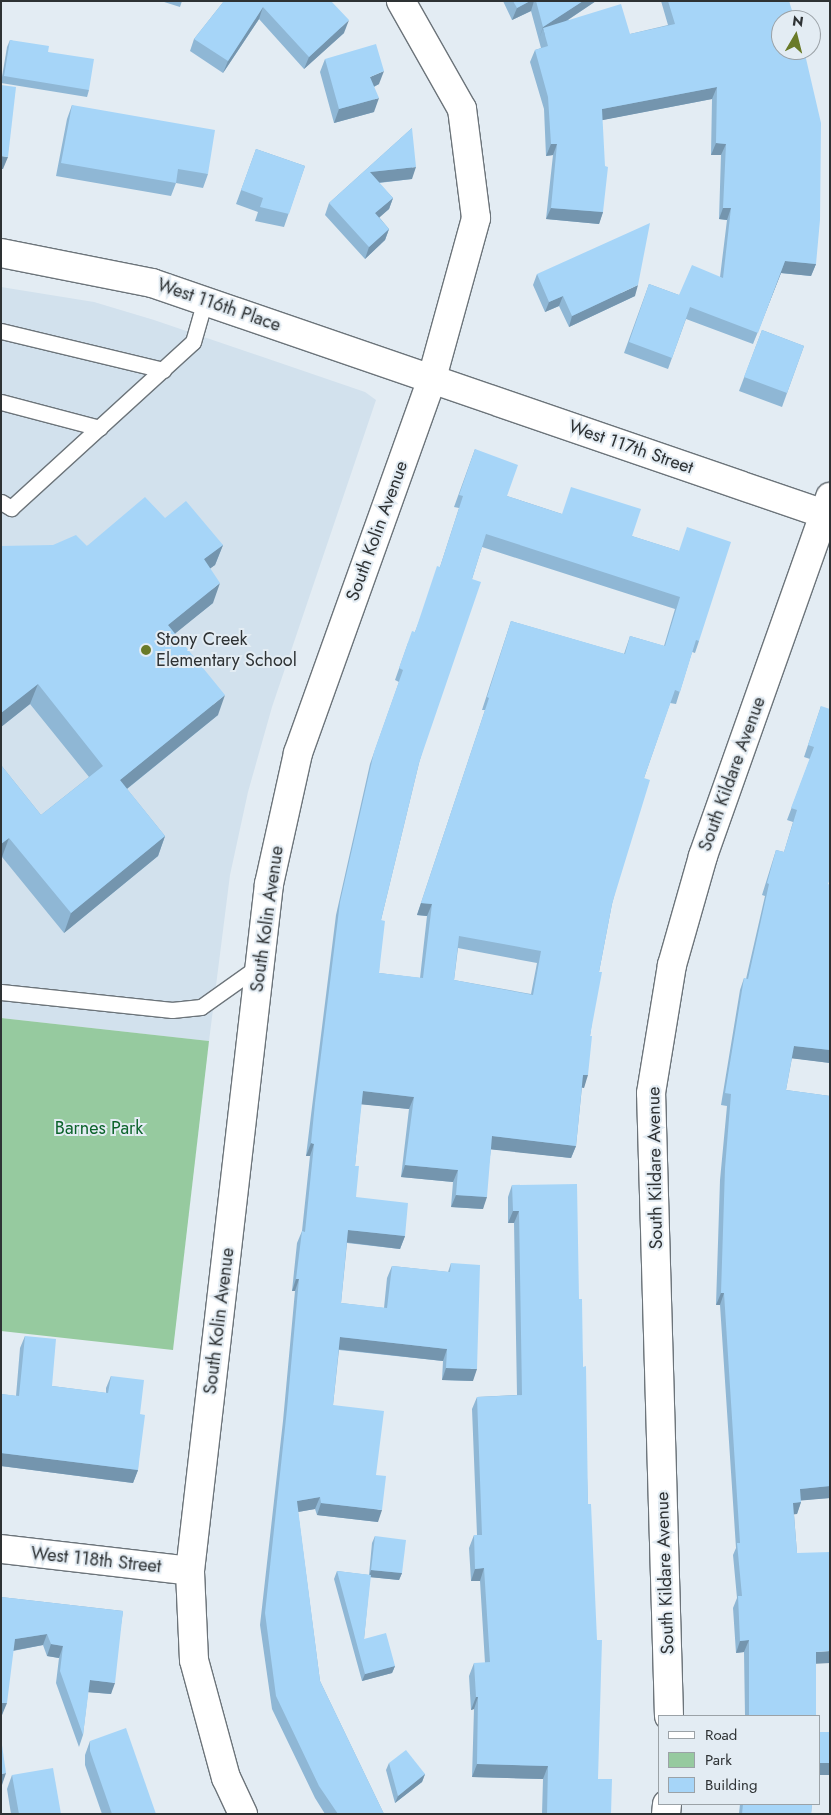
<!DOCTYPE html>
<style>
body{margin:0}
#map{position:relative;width:831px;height:1815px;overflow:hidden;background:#e3ecf3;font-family:Jost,sans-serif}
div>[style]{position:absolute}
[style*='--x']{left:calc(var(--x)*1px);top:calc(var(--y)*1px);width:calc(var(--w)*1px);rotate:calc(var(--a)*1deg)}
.built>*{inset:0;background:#d2e1ed}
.green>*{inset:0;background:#96ca9f}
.roads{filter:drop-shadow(1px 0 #6c747a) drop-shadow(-1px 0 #6c747a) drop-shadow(0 1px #6c747a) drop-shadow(0 -1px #6c747a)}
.service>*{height:15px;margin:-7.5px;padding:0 7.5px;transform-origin:7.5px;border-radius:7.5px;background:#fff}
.minor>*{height:28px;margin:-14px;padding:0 14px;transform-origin:14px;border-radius:14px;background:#fff}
.wall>*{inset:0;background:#8fb7d5}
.shaded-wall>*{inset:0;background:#7495ae}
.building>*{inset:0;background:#a6d5f8}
.dots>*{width:14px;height:14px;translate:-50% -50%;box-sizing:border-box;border:2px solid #e3ecf3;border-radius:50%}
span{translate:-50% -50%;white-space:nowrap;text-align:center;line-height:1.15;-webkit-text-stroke:4px #e3ecf3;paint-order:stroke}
.street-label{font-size:18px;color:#2e3234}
.poi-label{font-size:18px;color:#2e3234}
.left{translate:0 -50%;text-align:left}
.park-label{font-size:18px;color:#0c632b}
.frame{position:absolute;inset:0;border:2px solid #2e3234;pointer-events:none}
.legend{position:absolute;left:658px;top:1715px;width:162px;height:90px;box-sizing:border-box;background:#e3ecf3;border:1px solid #9ba2a7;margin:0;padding:6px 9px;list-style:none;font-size:15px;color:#2e3234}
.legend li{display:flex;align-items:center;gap:10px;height:25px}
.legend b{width:25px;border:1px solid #9ba2a7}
.north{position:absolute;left:771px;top:10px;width:50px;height:50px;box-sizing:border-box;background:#e3ecf3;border:1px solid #9ba2a7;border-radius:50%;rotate:8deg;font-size:14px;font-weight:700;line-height:20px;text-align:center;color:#2e3234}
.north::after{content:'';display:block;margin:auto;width:18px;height:22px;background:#697a28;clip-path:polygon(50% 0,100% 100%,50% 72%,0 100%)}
</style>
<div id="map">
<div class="built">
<i style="clip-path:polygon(1px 287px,94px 302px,154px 320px,365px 392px,376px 400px,272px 707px,248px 792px,230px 875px,209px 1041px,1px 1018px)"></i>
</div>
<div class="green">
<i style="clip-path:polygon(1px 1018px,209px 1041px,173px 1350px,1px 1331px)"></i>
</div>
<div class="roads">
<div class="service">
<i style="--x:1;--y:331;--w:167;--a:13.5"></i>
<i style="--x:1;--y:402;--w:102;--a:14.7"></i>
<i style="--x:1;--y:502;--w:12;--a:31"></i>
<i style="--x:11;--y:508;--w:246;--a:-42.4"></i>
<i style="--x:193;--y:342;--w:44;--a:-74.1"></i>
<i style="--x:1;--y:992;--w:172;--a:6"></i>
<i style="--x:172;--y:1010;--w:29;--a:-6"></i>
<i style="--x:201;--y:1007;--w:72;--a:-35.4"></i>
</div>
<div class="minor">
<i style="--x:1;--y:253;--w:154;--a:11.2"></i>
<i style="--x:152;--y:283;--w:717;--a:18.97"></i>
<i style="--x:1;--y:1549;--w:190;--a:6.6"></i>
<i style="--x:669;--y:1716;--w:623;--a:-91.65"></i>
<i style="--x:651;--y:1093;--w:130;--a:-80.7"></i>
<i style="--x:672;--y:965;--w:113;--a:-74.1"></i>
<i style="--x:703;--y:856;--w:381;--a:-70.5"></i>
<i style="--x:243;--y:1814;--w:40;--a:-115"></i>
<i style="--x:226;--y:1778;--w:122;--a:-105.2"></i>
<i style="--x:194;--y:1660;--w:89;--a:-92.6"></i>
<i style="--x:190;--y:1571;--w:692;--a:-83.44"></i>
<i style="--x:269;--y:884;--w:134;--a:-77.5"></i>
<i style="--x:298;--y:753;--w:398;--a:-70.3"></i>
<i style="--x:432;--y:378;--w:166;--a:-74.6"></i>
<i style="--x:476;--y:218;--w:110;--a:-97.3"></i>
<i style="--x:462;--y:109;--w:124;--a:-119.5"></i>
<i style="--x:666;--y:1814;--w:10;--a:-84"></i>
</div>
</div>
<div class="wall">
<i style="clip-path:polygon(161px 1px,182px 1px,180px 7px)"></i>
<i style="clip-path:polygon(224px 1px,331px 1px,344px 33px,304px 69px,259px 19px,223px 73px,190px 51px,194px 39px)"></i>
<i style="clip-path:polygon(503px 1px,596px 1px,568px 20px,630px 34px,668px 25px,661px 1px,789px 1px,816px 264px,811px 276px,781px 273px,753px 344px,686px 319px,668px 369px,624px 353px,649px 284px,679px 295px,720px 277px,727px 220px,719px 219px,721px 155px,711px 155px,712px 99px,602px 120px,603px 212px,599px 224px,546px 219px,553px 155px,546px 156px,544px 109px,530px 62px,535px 50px,541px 48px,531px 11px,512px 20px)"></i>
<i style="clip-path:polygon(10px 40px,48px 52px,89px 90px,87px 97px,1px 83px,7px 47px)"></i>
<i style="clip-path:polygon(325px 59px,379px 84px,374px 87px,374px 112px,334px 123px,320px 72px)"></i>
<i style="clip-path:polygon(72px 105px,208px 174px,203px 188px,176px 183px,171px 196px,56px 176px,67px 119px)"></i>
<i style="clip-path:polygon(412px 128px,412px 179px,379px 183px,393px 198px,389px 209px,379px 217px,389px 229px,385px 240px,365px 259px,325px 215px,329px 203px)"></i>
<i style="clip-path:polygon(256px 149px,305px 166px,284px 227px,255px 221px,258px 212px,236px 204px)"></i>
<i style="clip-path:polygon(537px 274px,635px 296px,569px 327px,559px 306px,545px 312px,533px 285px)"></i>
<i style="clip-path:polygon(762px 330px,804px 346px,782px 407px,739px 391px)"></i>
<i style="clip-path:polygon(evenodd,475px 449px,507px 496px,562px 514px,679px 551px,699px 641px,695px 653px,692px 652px,676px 704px,670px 703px,644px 778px,612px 904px,599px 972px,590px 1036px,584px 1088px,582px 1087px,576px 1146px,571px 1158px,491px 1149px,483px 1209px,451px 1207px,453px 1182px,401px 1177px,409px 1109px,361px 1104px,355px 1166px,356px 1197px,405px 1236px,400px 1249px,347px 1243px,341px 1303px,384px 1308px,387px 1278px,392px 1266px,448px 1272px,451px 1263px,473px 1381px,442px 1380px,443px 1361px,339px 1350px,333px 1405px,376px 1475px,378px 1522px,317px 1515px,315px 1509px,298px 1512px,320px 1681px,384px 1814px,325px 1814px,315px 1798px,272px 1709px,260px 1625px,283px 1421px,295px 1291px,292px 1291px,297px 1243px,302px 1231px,310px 1156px,306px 1156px,311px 1115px,336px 915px,370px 764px,399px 682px,395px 680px,408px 643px,415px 632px,440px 567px,459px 508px,454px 507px,475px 449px,482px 547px,675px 609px,664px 646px,630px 636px,624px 654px,511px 621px,482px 710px,485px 710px,417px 915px,427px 916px,420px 978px,379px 973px,381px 920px,419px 763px,472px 579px,482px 547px,475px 449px,458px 948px,537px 963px,531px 994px,454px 980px,458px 948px)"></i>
<i style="clip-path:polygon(165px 518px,223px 545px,215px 565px,210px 568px,213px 603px,175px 633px,218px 715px,127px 789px,165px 836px,158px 856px,64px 933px,2px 857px,1px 765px,41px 815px,89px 777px,30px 704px,1px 727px,1px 546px,87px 546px)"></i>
<i style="clip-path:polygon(821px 706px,828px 884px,830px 1063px,792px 1058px,786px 1090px,830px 1096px,830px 1498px,801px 1500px,801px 1502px,797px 1514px,794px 1514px,797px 1553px,816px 1664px,816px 1716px,745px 1716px,744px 1652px,736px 1653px,733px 1608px,737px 1598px,733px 1555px,736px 1548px,720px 1305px,716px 1305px,720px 1180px,727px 1106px,721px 1105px,740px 990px,744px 978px,746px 979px,765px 896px,762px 895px,776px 850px,784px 852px,793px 822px,787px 820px,810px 759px,804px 757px)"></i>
<i style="clip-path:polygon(512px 1185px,579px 1299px,583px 1367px,598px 1779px,611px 1814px,542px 1814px,543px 1779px,472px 1777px,474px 1709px,471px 1710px,469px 1676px,474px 1663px,485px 1663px,480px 1581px,471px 1581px,469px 1548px,474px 1535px,477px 1535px,472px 1409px,477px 1397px,517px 1395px,514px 1223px,508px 1223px,508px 1197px)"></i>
<i style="clip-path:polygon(25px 1336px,52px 1386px,106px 1393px,106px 1388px,111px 1376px,140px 1414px,138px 1470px,133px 1483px,1px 1466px,1px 1394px,16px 1396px,20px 1348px)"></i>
<i style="clip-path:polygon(375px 1536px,402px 1573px,399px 1580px,370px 1577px,364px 1639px,395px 1666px,392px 1673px,362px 1681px,334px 1579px,337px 1571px,369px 1575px,372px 1543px)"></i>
<i style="clip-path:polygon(1px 1597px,123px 1611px,111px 1694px,88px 1692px,83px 1735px,79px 1747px,56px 1683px,59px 1658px,47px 1656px,43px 1645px,13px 1651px,2px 1715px,1px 1715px)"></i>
<i style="clip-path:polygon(90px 1741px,156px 1814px,102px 1814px,85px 1765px,85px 1755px)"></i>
<i style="clip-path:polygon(389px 1763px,425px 1774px,422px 1782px,395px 1803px,386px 1770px)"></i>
<i style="clip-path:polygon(12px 1775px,61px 1814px,11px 1814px,7px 1789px)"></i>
<i style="clip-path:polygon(740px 1804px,812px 1804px,811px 1814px,739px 1814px)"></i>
</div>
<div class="shaded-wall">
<i style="clip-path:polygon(530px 1px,534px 1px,531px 11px,512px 20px,517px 8px)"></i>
<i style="clip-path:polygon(583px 1px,596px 1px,545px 35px,543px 28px,539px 39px,543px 27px)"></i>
<i style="clip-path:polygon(263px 7px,259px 19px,223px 73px,228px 61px)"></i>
<i style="clip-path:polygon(349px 20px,344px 33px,304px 69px,309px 57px)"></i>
<i style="clip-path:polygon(384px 71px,379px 84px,365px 91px,370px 77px)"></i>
<i style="clip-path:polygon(717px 87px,712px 99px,598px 121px,602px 109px)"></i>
<i style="clip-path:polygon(379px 98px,374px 112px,334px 123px,339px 109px)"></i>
<i style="clip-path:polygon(716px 143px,726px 144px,721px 155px,711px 155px)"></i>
<i style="clip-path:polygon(551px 144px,557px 144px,553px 155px,546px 156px)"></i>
<i style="clip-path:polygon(1px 156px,8px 157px,3px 169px,1px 169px)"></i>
<i style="clip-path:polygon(416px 167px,412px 179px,366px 184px,370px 172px)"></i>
<i style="clip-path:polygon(393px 198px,389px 209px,371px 225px,375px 213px)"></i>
<i style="clip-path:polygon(551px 208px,603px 212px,599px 224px,546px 219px)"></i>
<i style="clip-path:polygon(723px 208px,731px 208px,727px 220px,719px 219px)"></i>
<i style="clip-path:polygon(389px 229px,385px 240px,365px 259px,369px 247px)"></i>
<i style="clip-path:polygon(785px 261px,816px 264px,811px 276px,781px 273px,753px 344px)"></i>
<i style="clip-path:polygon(638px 285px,635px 296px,569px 327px,572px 316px)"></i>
<i style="clip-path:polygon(563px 296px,559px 306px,545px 312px,549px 302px)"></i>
<i style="clip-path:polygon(223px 545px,215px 565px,196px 579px,204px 559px)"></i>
<i style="clip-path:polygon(220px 583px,213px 603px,161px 645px,168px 625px)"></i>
<i style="clip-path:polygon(38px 684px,30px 704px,1px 727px,1px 713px)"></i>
<i style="clip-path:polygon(225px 695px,218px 715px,113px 800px,120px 780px)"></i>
<i style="clip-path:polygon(165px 836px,158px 856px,64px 933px,71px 913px)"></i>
<i style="clip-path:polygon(9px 838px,2px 857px,1px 858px,1px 844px)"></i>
<i style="clip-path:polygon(421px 903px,432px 904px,427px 916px,417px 915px)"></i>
<i style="clip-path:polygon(794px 1046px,830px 1050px,830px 1063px,789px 1058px)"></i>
<i style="clip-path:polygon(583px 1075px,588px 1075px,584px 1088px,579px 1087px)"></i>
<i style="clip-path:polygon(363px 1091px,414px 1097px,409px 1109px,358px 1104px)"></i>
<i style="clip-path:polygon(492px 1136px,576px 1146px,571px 1158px,487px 1149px)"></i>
<i style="clip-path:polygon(311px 1143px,314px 1144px,310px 1156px,306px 1156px)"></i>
<i style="clip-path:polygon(405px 1165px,458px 1170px,453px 1182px,401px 1177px)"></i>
<i style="clip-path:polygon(456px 1195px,487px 1197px,483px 1209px,451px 1207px)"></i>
<i style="clip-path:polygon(513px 1211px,519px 1211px,514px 1223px,508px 1223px)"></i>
<i style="clip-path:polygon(348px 1230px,405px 1236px,400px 1249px,344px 1242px)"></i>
<i style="clip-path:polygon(296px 1279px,299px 1279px,295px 1291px,292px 1291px)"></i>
<i style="clip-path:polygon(721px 1293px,724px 1293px,720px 1305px,716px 1305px)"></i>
<i style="clip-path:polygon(340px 1337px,447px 1349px,443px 1361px,336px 1349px)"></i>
<i style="clip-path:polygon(446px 1368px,477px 1369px,473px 1381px,442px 1380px)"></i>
<i style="clip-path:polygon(1px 1453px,138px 1470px,133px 1483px,1px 1466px)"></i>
<i style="clip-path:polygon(830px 1486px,830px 1498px,796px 1501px,800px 1489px)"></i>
<i style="clip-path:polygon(320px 1497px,315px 1509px,292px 1513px,297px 1501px)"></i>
<i style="clip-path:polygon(801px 1502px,797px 1514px,789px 1515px,793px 1503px)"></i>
<i style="clip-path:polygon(321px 1503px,382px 1510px,378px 1522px,317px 1515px)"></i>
<i style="clip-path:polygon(484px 1568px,480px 1581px,471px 1581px,475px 1569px)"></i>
<i style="clip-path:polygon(371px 1570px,402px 1573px,399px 1580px,369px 1577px)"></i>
<i style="clip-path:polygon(47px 1634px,43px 1645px,11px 1651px,15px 1639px)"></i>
<i style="clip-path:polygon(749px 1640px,744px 1652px,736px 1653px,740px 1641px)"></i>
<i style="clip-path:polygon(51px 1644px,63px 1646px,59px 1658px,47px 1656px)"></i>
<i style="clip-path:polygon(830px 1651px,830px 1663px,812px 1664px,816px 1652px)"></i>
<i style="clip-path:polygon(395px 1666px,392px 1673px,362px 1681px,365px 1674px)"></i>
<i style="clip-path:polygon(90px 1680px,115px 1683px,111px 1694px,86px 1692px)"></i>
<i style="clip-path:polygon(476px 1697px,478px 1697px,474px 1709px,471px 1710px)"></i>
<i style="clip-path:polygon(1px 1703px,7px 1703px,2px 1715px,1px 1715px)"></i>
<i style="clip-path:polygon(820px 1763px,830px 1763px,830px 1775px,820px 1775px)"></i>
<i style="clip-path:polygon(477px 1764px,548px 1766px,543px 1779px,472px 1777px)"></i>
<i style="clip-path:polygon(6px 1773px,2px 1785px,1px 1785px,1px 1774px)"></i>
<i style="clip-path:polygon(425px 1774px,422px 1782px,395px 1803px,398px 1796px)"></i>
</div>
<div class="building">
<i style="clip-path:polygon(224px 1px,331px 1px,349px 20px,309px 57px,263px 7px,228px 61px,194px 39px)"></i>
<i style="clip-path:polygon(513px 1px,530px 1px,517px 8px)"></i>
<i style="clip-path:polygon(536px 1px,583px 1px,543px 27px)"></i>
<i style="clip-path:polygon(668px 1px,789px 1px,795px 20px,781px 20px,781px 50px,804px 50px,821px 123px,820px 220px,816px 264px,785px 261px,758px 333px,690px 307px,672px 358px,629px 342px,649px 284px,679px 295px,692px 265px,723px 278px,731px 208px,723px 208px,726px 144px,716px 143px,717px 87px,602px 109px,605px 166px,608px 167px,603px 212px,551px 208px,557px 144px,551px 144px,548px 97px,535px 50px,548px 46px,543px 28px,621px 4px,630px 34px,675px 24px)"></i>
<i style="clip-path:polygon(10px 40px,49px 46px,48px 52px,94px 59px,89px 90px,4px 76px)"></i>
<i style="clip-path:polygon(376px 44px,384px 71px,370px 77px,379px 98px,339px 109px,325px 59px)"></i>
<i style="clip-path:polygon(1px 85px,16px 87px,8px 157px,1px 156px)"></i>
<i style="clip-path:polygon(72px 105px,215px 130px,208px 174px,178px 169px,176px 183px,61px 163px)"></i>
<i style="clip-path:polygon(412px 128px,416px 167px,370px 172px,393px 198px,375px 213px,389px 229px,369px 247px,329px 203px)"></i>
<i style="clip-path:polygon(256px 149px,305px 166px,289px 214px,260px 207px,263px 198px,241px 190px)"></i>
<i style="clip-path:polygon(650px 223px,638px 285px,572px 316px,563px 296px,549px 302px,537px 274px)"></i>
<i style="clip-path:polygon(762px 330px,804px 346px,787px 393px,744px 377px)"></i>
<i style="clip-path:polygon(evenodd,475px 449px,518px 465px,507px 496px,562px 514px,571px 487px,641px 509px,632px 536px,679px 551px,687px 527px,731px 542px,699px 641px,696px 640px,680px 692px,675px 690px,644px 778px,650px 780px,612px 904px,599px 972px,602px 972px,590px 1036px,592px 1036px,588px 1075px,583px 1075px,576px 1146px,492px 1136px,487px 1197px,456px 1195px,458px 1170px,405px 1165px,414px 1097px,363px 1091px,355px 1166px,359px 1166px,356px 1197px,408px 1203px,405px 1236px,348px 1230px,341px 1303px,387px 1308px,392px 1266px,450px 1272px,451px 1263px,480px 1265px,477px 1369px,446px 1368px,447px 1349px,340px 1337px,333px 1405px,384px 1411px,376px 1475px,386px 1476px,382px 1510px,321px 1503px,320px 1497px,297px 1501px,320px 1681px,384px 1814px,338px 1814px,319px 1786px,276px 1696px,265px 1613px,287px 1409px,299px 1279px,296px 1279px,302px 1231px,305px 1232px,314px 1144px,311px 1143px,315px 1103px,340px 902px,374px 752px,403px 670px,399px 668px,412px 631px,415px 632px,437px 566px,440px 567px,463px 496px,459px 495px,475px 449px,486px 534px,680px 597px,665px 646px,630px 636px,625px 654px,511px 621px,487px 697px,489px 698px,421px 903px,432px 904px,423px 978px,379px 973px,385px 921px,381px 920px,419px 763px,481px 582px,472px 579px,486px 534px,475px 449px,459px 936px,541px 951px,533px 995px,454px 980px,459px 936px)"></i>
<i style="clip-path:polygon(145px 497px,165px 518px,186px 501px,223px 545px,204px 559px,220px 583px,168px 625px,225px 695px,120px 780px,165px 836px,71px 913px,9px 838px,1px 844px,1px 765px,41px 815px,103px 766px,38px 684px,1px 713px,1px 546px,53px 545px,76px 535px,87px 546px)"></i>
<i style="clip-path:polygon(821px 706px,830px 709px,830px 879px,828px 884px,830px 885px,830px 1050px,794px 1046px,786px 1090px,830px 1096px,830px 1486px,800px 1489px,801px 1502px,793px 1503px,797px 1553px,830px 1552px,830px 1651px,816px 1652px,816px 1716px,749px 1716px,749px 1640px,740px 1641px,738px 1596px,742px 1596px,737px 1543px,740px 1543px,724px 1293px,721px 1293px,725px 1168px,731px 1094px,725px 1093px,744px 978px,748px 979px,769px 884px,767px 883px,776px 850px,784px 852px,797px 810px,791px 808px,814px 747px,808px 745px)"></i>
<i style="clip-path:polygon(577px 1184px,579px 1299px,582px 1299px,583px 1367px,586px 1366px,588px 1504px,591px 1504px,597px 1640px,602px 1640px,598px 1779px,612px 1779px,611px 1814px,547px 1814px,548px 1766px,477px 1764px,478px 1697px,476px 1697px,474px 1663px,490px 1662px,484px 1568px,475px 1569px,474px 1535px,482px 1535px,477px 1397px,522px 1395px,519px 1211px,513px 1211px,512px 1185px)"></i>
<i style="clip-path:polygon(25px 1336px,56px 1339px,52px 1386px,108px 1393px,111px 1376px,144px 1380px,140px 1414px,145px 1415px,138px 1470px,1px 1453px,1px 1394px,19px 1396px)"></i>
<i style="clip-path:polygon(375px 1536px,406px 1540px,402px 1573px,371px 1570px)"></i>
<i style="clip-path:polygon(337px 1571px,371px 1575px,364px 1639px,386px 1633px,395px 1666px,365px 1674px)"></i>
<i style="clip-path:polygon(1px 1597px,123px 1611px,115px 1683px,90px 1680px,83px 1735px,60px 1671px,63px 1646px,51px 1644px,47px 1634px,15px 1639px,7px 1703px,1px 1703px)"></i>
<i style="clip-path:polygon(126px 1728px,156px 1814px,112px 1814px,90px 1751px,90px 1741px)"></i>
<i style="clip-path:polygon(820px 1732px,830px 1732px,830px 1763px,820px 1763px)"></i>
<i style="clip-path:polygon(1px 1738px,6px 1773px,1px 1774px)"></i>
<i style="clip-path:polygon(406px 1750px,425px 1774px,398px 1796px,389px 1763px)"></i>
<i style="clip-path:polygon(53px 1768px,61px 1814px,19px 1814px,12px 1775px)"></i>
<i style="clip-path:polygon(743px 1804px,812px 1804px,811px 1814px,742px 1814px)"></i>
</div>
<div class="dots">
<i style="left:146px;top:650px;background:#697a28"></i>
</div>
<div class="street-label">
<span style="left:219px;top:305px;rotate:19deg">West 116th Place</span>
<span style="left:631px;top:447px;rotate:19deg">West 117th Street</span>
<span style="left:377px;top:531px;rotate:-70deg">South Kolin Avenue</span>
<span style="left:732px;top:774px;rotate:-70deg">South Kildare Avenue</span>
<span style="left:267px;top:919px;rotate:-82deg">South Kolin Avenue</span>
<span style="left:655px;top:1168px;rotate:-91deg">South Kildare Avenue</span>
<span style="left:219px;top:1321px;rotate:-83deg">South Kolin Avenue</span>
<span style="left:96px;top:1560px;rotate:6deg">West 118th Street</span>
<span style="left:665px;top:1573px;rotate:-92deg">South Kildare Avenue</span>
</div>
<div class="poi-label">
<span class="left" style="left:156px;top:650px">Stony Creek<br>Elementary School</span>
</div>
<div class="park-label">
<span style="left:99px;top:1128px">Barnes Park</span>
</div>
<div class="frame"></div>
<ul class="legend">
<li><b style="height:6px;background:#fff"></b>Road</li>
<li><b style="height:14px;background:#96ca9f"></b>Park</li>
<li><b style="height:14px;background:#a6d5f8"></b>Building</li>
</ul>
<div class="north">N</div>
</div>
